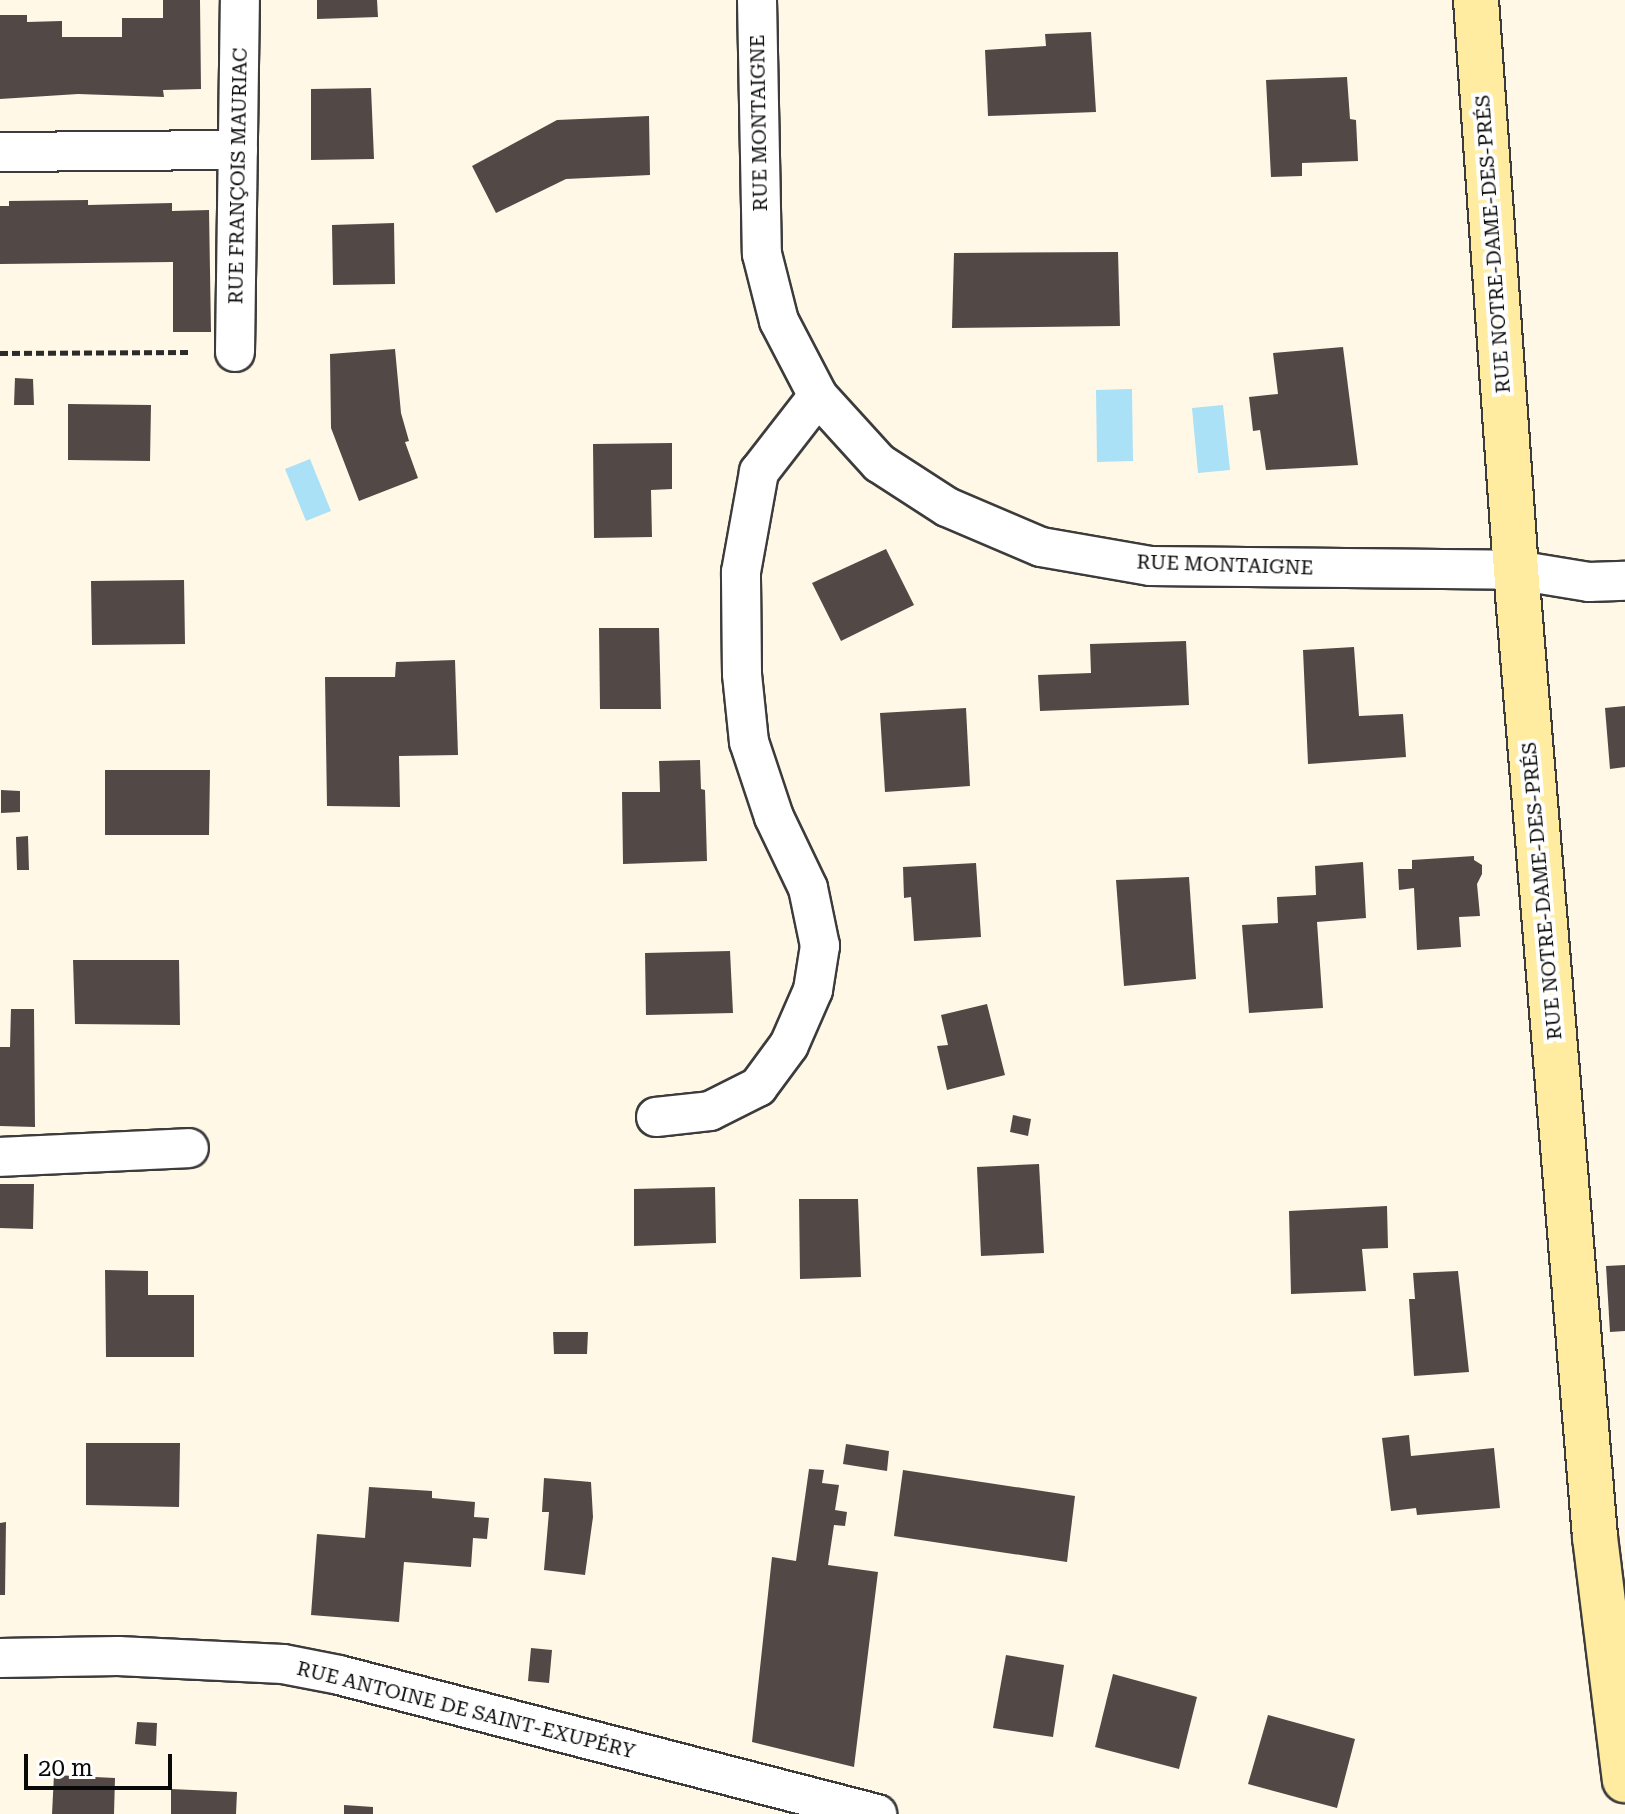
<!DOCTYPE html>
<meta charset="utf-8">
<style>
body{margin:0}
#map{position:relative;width:1625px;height:1814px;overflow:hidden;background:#fff8e6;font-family:"Roboto Serif",serif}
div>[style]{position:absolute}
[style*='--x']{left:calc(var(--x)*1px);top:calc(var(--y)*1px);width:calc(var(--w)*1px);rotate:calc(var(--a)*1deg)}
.water>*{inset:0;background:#aae1f7}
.building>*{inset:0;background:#524946}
.path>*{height:5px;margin-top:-2.5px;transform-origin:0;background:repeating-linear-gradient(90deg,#2b2b2b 0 8px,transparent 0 12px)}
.roads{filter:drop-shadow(2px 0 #3c3c3c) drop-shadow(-2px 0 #3c3c3c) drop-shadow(0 2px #3c3c3c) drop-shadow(0 -2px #3c3c3c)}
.street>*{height:38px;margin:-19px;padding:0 19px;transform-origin:19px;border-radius:19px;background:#fff}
.secondary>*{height:44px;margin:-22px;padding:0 22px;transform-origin:22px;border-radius:22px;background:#ffeca1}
span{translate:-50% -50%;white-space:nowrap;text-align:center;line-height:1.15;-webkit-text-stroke:8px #fff;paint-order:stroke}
.street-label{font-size:20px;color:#090909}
.scale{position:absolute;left:24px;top:1754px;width:148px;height:36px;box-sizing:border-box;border:4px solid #090909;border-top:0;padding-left:10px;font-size:24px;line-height:28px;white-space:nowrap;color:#090909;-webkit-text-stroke:6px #fff;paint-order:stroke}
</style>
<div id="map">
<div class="water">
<i style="clip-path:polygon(1132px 389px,1133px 461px,1097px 462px,1096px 390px)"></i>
<i style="clip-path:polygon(1223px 405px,1230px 470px,1198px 473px,1192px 408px)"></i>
<i style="clip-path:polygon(310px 459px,331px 511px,306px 521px,285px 469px)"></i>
</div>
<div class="building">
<i style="clip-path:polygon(163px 0,200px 0,201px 89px,163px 90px,164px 97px,78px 94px,0 99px,0 15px,27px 15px,27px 22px,62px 21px,62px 37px,122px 37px,122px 18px,163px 18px)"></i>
<i style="clip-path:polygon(317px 0,377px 0,378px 17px,317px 19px)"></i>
<i style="clip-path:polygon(1091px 32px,1096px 112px,988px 116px,985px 50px,1046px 46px,1045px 34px)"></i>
<i style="clip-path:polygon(1347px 77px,1350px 119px,1356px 120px,1358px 161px,1302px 163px,1302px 176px,1271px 177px,1266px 80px)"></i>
<i style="clip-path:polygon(371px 88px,374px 159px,311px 160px,311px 89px)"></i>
<i style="clip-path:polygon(649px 116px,650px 175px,566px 179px,496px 213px,472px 166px,557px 120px)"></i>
<i style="clip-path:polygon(88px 200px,88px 205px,172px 203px,172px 211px,209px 210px,211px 332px,173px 332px,173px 262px,0 264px,0 206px,9px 206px,9px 201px)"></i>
<i style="clip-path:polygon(394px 223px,395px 284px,333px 285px,332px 225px)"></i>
<i style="clip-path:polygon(1118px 252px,1120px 326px,952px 328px,954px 253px)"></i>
<i style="clip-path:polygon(1343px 347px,1358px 465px,1266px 470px,1260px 430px,1253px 431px,1249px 397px,1278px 394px,1273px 353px)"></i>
<i style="clip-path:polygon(395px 349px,401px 413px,409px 441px,405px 442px,418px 478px,359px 501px,331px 428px,330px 354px)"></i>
<i style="clip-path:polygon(15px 378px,33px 379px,34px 405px,14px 405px)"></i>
<i style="clip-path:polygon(68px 404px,151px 405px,150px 461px,68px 460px)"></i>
<i style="clip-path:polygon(672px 443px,672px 489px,651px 490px,652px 537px,594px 538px,593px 444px)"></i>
<i style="clip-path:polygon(886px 549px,914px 605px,841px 641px,812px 583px)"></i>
<i style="clip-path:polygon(184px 580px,185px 644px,92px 645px,91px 581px)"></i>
<i style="clip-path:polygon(599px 628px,659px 628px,661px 709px,600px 709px)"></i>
<i style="clip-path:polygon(1186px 641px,1189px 705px,1040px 711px,1038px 675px,1091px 673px,1090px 644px)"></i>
<i style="clip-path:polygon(1354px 647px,1359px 716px,1403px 714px,1406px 757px,1308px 764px,1303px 650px)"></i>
<i style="clip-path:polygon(455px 660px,458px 755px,399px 756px,400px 807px,327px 806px,325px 677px,395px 677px,396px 662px)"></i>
<i style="clip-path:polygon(1625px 706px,1625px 767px,1610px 769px,1605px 708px)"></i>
<i style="clip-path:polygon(966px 708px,970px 786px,885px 792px,880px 713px)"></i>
<i style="clip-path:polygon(700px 760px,701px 789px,705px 790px,707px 861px,623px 864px,622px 792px,660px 792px,659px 761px)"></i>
<i style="clip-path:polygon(105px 770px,210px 770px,209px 835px,105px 835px)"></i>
<i style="clip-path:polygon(1px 790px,20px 791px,20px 812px,1px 813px)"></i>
<i style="clip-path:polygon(28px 836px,29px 870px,17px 870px,16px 837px)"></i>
<i style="clip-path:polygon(1474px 856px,1474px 860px,1482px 865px,1482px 874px,1477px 884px,1480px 916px,1459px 917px,1461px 947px,1417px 950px,1414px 888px,1399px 890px,1398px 869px,1412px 869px,1412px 860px)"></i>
<i style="clip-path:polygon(1363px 862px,1366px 918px,1317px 922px,1323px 1008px,1249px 1013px,1242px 925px,1278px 923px,1277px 897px,1316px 895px,1315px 866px)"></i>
<i style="clip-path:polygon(976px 863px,981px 937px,914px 941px,911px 897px,904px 898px,903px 867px)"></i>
<i style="clip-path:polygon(1189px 877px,1196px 979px,1124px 986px,1116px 880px)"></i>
<i style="clip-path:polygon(730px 951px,733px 1013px,646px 1015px,645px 953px)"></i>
<i style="clip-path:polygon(73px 960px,179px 960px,180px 1025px,75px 1024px)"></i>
<i style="clip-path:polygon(987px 1004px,1005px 1075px,947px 1090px,937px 1046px,948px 1045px,941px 1015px)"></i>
<i style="clip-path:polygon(11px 1009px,34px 1009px,35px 1127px,0 1126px,0 1047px,10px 1047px)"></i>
<i style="clip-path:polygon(1013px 1115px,1031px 1119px,1028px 1136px,1010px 1132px)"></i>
<i style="clip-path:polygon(1039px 1164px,1044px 1253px,981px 1256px,977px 1167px)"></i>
<i style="clip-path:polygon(0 1184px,34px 1184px,33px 1229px,0 1228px)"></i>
<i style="clip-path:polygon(715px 1187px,716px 1243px,634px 1246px,634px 1189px)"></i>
<i style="clip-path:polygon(799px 1199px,858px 1199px,861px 1277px,800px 1279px)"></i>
<i style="clip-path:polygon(1387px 1206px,1388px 1248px,1362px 1249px,1366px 1291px,1291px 1294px,1289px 1211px)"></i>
<i style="clip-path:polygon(1625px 1265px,1625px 1331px,1610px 1332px,1606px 1266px)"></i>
<i style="clip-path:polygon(105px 1270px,148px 1271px,148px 1295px,194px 1295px,194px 1357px,106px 1357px)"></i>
<i style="clip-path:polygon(1458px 1271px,1469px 1372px,1414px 1376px,1409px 1299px,1415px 1299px,1413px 1273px)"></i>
<i style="clip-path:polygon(553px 1332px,588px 1332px,587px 1354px,554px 1354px)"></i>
<i style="clip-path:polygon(1409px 1435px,1411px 1456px,1494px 1448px,1500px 1508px,1417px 1515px,1416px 1508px,1391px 1511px,1382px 1438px)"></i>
<i style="clip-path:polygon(86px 1443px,180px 1443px,179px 1507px,86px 1505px)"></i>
<i style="clip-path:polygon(846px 1444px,889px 1451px,887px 1471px,843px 1464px)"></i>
<i style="clip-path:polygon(809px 1469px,824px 1470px,822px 1483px,839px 1485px,835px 1510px,847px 1512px,845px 1526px,834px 1525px,828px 1565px,878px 1572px,854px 1767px,752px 1742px,772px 1557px,796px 1561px)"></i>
<i style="clip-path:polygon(903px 1470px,1075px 1496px,1067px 1562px,894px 1536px)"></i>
<i style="clip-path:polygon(544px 1478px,591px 1482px,593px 1517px,585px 1575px,544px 1570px,549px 1512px,542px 1512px)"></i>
<i style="clip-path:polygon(369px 1487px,432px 1491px,432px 1498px,475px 1502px,474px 1517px,489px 1518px,487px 1539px,473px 1538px,471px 1567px,404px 1562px,399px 1622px,311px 1615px,317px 1534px,365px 1538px)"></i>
<i style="clip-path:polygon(6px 1522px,5px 1595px,0 1595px,0 1523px)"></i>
<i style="clip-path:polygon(531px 1648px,552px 1650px,549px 1683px,528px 1681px)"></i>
<i style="clip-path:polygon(1006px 1655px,1064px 1665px,1053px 1737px,993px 1728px)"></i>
<i style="clip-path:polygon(1113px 1674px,1197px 1697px,1179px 1769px,1095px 1747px)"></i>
<i style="clip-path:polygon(1268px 1715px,1355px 1739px,1337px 1808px,1248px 1784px)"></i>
<i style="clip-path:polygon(137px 1722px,157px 1723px,156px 1746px,135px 1744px)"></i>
<i style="clip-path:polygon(54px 1775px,115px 1778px,114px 1814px,52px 1814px)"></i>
<i style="clip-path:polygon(171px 1789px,237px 1792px,236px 1814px,171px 1814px)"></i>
<i style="clip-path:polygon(344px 1805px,373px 1807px,373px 1814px,344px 1814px)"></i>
</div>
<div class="path">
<i style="--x:0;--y:353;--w:191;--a:-0.3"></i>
</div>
<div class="roads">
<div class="street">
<i style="--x:757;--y:0;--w:254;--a:88.9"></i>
<i style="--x:762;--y:254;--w:69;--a:75.8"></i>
<i style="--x:779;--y:321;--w:85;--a:62.5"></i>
<i style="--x:818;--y:396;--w:91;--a:47.7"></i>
<i style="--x:879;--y:463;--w:81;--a:32.9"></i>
<i style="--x:947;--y:507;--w:102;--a:23.1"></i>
<i style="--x:1041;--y:547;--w:111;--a:9.9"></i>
<i style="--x:1150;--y:566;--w:366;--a:0.6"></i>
<i style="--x:1516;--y:570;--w:74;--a:9.3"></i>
<i style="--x:1589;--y:582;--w:36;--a:-2"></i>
<i style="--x:0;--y:152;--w:238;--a:-0.5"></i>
<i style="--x:235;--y:352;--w:352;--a:-89.2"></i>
<i style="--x:656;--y:1117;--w:54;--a:-6.3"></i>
<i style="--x:710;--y:1111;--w:54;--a:-26.6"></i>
<i style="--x:758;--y:1087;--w:52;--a:-53.6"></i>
<i style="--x:789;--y:1045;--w:60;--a:-66.4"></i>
<i style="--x:813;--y:990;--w:45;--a:-81"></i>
<i style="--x:820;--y:946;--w:59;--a:-101.7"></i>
<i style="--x:808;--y:888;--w:79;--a:-115.6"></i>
<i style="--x:774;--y:817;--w:79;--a:-108.4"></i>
<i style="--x:749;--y:742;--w:68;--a:-95.9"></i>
<i style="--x:742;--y:674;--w:102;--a:-90.6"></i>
<i style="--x:741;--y:572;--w:102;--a:-79.8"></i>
<i style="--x:759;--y:472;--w:96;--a:-52.2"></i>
<i style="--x:0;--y:1157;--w:189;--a:-2.7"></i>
<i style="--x:0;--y:1658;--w:118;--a:-1"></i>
<i style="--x:118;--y:1656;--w:165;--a:2.8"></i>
<i style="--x:283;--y:1664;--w:57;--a:11.1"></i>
<i style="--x:339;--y:1675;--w:556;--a:14.49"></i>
</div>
<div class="secondary">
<i style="--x:1476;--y:0;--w:571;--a:85.99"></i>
<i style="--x:1516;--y:570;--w:970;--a:85.33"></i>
<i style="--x:1595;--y:1537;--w:245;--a:83"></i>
</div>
</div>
<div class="street-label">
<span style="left:759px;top:123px;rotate:-91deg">RUE MONTAIGNE</span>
<span style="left:238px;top:176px;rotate:-89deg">RUE FRANÇOIS MAURIAC</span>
<span style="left:1493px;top:244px;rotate:-94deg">RUE NOTRE-DAME-DES-PRÉS</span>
<span style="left:1225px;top:565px;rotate:2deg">RUE MONTAIGNE</span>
<span style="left:1542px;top:891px;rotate:-95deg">RUE NOTRE-DAME-DES-PRÉS</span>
<span style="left:466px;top:1710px;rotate:14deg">RUE ANTOINE DE SAINT-EXUPÉRY</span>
</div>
<div class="scale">20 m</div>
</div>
